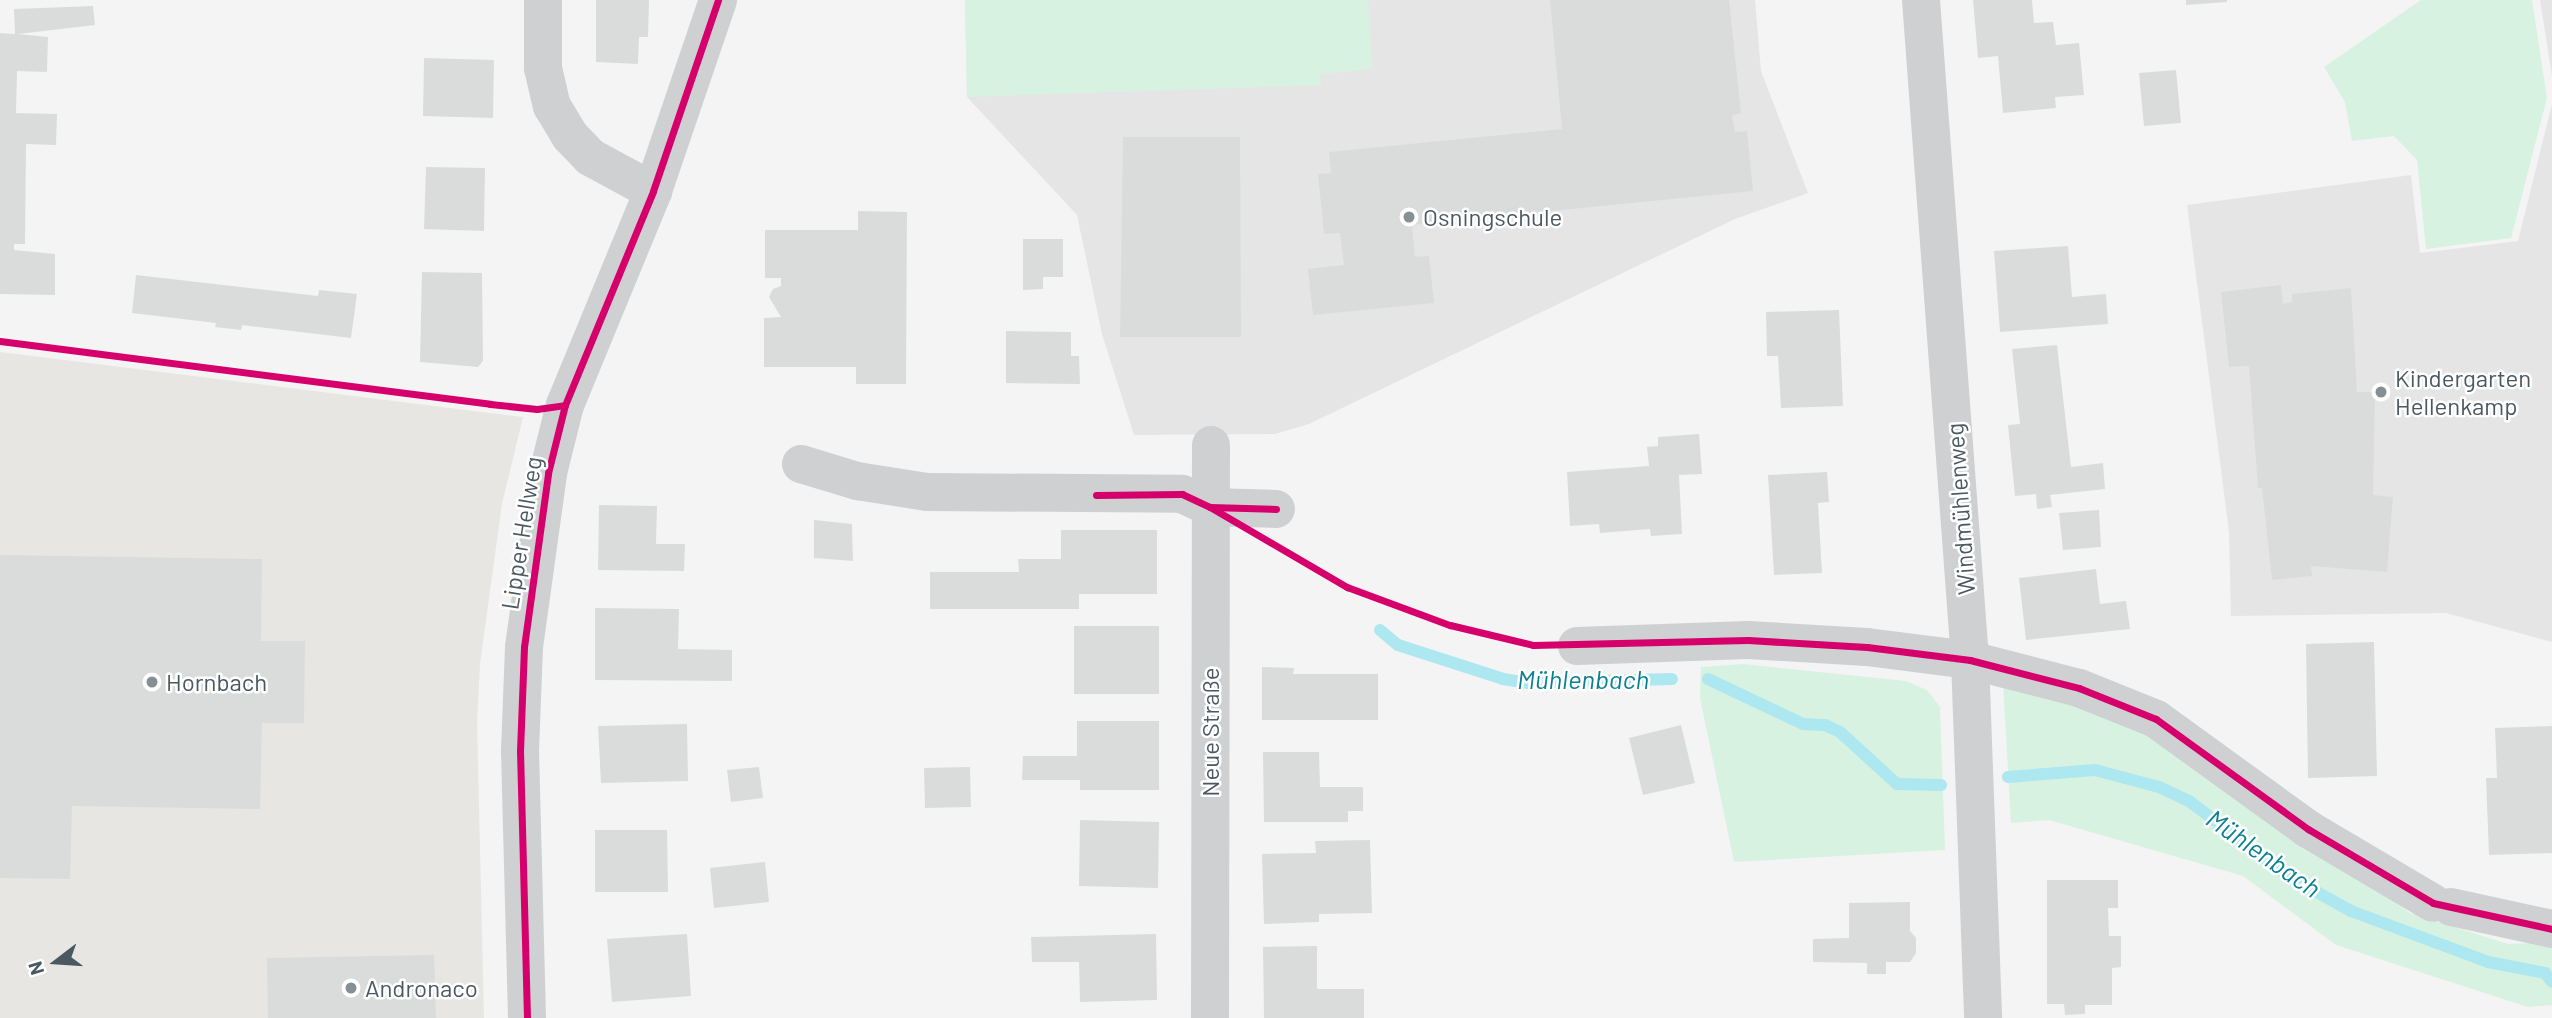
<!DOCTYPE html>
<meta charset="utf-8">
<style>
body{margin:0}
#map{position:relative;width:2552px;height:1018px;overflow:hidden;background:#f4f4f4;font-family:Barlow,sans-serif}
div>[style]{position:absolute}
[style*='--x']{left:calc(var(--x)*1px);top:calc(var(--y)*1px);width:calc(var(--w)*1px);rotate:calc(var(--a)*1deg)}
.commercial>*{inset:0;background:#e8e6e3}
.education>*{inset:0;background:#e6e5e6}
.green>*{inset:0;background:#d8f2e1}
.stream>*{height:12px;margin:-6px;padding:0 6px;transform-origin:6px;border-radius:6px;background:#ade7f0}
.building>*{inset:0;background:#dadcdc}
.minor>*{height:38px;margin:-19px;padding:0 19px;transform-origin:19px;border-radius:19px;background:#ced0d2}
.cycleway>*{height:7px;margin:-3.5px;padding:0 3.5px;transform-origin:3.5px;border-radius:3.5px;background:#d6006c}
.dots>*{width:19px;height:19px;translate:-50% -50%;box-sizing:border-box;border:4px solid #fff;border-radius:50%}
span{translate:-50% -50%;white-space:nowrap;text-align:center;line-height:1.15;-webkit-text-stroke:5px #fff;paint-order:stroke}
.poi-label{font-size:24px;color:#4a5861}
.left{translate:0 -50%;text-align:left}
.street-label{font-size:24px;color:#4a5861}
.water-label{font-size:26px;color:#0b8093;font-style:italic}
.north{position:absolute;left:21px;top:927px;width:70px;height:70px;-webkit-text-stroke:5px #fff;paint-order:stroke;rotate:253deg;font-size:19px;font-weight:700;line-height:28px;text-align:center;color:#4a5861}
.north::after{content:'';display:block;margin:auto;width:24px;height:32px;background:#4a5861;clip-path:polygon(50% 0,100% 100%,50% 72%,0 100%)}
</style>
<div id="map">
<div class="commercial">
<i style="clip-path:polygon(0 352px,523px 417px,502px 504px,480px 664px,477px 721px,484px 1018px,0 1018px)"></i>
</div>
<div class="education">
<i style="clip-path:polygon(965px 0,1755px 0,1761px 71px,1808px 193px,1735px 219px,1309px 424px,1275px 434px,1134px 435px,1102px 334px,1077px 215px,967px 97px)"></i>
<i style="clip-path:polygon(2540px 0,2552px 0,2552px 76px)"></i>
<i style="clip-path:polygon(2552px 104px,2552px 642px,2446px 613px,2231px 616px,2229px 532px,2187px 205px,2411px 175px,2420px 253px,2518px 241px)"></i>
</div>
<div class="green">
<i style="clip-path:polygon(965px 0,1368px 0,1372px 69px,1320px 74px,1321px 85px,967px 97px)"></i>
<i style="clip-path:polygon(2421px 0,2532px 0,2547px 98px,2511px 238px,2426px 249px,2417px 160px,2394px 136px,2352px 141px,2345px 102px,2324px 67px)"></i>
<i style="clip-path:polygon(1743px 664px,1906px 681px,1927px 690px,1940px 707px,1945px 850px,1734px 862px,1700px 698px,1701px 667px)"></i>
<i style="clip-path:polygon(2003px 683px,2157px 732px,2410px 913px,2508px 944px,2552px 942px,2552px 1005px,2528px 1007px,2336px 945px,2243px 876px,2049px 820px,2011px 823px)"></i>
</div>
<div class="stream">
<i style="--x:1380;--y:630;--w:23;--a:40"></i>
<i style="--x:1398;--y:645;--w:110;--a:17.9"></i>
<i style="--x:1503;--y:679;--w:26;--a:9"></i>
<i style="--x:1529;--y:683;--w:143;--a:-1.6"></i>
<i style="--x:1708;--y:679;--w:105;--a:25.3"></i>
<i style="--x:1803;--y:724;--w:22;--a:3"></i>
<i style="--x:1825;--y:725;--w:17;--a:25"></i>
<i style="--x:1840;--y:732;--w:77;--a:42.4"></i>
<i style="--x:1897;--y:784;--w:44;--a:1.3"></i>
<i style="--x:2008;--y:777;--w:87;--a:-4.6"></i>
<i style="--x:2095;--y:770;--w:66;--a:14.9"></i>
<i style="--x:2159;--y:787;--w:33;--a:25"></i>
<i style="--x:2189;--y:801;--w:124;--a:37.1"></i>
<i style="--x:2288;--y:876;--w:72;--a:29.1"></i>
<i style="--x:2351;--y:911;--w:146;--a:20.4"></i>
<i style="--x:2488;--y:962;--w:58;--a:10.9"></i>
<i style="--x:2545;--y:973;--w:11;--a:52"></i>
</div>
<div class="building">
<i style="clip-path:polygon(596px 0,649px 0,648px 37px,639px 37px,638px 64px,596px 62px)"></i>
<i style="clip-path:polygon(1550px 0,1729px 0,1741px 113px,1732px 115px,1735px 132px,1747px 131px,1753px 191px,1412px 225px,1415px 257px,1429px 256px,1434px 303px,1313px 315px,1308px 269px,1344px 265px,1340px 233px,1324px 234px,1318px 174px,1331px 173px,1329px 152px,1562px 129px)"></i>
<i style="clip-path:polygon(1973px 0,2032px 0,2034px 23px,2053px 22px,2056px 45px,2079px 43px,2084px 95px,2055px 97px,2056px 108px,2003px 113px,1998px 56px,1978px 58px)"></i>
<i style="clip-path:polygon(2186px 0,2227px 0,2227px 2px,2186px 5px)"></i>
<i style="clip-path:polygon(93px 6px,95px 25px,18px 34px,48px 37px,47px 72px,17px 71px,16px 113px,57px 114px,56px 145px,26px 144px,25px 244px,14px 244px,14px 250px,55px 254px,55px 295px,0 294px,0 33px,15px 34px,14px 9px)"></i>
<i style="clip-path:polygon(424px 58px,494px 60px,493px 118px,423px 116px)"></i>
<i style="clip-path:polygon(2176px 70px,2181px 123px,2144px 126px,2139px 73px)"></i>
<i style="clip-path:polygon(1123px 137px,1240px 137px,1241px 337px,1120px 337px)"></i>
<i style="clip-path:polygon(426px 167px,485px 168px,484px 231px,424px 229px)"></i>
<i style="clip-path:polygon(858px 211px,907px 212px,906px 384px,856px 384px,856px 367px,764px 367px,764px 318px,781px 317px,769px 297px,773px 289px,781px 286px,781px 278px,765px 278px,765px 230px,858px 230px)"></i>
<i style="clip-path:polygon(1023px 239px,1063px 239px,1063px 277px,1043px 277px,1043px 289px,1023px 290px)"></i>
<i style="clip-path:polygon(2068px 246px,2072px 297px,2106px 294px,2108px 324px,2000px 332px,1994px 251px)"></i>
<i style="clip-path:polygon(422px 272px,482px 273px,483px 361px,478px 367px,420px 362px)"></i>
<i style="clip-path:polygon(136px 275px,318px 296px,319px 290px,357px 294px,351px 338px,242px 325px,241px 330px,215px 327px,216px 323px,132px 313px)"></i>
<i style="clip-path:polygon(2281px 285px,2283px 304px,2292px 302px,2292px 294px,2351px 288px,2357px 392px,2375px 392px,2373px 495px,2393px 497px,2387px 572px,2311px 566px,2312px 576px,2272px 580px,2262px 488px,2258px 488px,2249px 366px,2229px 367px,2221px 292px)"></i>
<i style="clip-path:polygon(1839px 310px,1843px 406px,1781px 408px,1778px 356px,1767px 356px,1766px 312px)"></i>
<i style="clip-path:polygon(1006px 331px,1071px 332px,1071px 356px,1079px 356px,1080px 384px,1006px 383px)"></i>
<i style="clip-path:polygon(2057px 345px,2071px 467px,2103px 463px,2105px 489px,2050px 495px,2052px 507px,2037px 509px,2036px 494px,2015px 496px,2008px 425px,2020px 424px,2012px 349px)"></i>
<i style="clip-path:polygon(1699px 434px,1702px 474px,1679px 475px,1682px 534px,1651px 536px,1650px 529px,1600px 533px,1599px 524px,1570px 526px,1567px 472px,1649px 466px,1647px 447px,1658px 446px,1658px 437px)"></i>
<i style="clip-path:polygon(1827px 472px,1829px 502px,1818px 503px,1822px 573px,1774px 575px,1768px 475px)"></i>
<i style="clip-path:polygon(599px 505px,657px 506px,656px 544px,685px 544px,684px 571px,598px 570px)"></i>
<i style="clip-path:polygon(2099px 510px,2101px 547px,2063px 550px,2059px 513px)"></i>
<i style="clip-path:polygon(814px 520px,852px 524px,853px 561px,814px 558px)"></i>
<i style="clip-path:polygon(1061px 530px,1157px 530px,1157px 594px,1079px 594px,1079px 609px,930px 609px,930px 572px,1019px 572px,1018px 559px,1061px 559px)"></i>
<i style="clip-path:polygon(0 555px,262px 559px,261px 641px,305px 641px,304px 723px,262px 723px,260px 809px,72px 806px,70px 879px,0 878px)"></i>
<i style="clip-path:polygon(2096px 569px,2100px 604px,2126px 601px,2130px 629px,2026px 640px,2019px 578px)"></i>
<i style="clip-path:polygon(595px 608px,679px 609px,678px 649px,732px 650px,732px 681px,595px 680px)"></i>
<i style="clip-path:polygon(1074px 626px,1159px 626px,1159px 694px,1074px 694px)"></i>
<i style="clip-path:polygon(2374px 642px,2377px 776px,2308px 778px,2306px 644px)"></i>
<i style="clip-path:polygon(1262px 667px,1294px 668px,1293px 674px,1378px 674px,1378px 720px,1262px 720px)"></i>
<i style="clip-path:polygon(1077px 721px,1159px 721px,1159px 790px,1080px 790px,1080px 780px,1022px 780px,1023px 756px,1077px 756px)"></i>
<i style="clip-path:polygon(687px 724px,688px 781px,601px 783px,598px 726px)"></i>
<i style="clip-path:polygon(1681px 725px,1695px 783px,1643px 795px,1629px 738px)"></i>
<i style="clip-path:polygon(2552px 726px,2552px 853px,2489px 855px,2486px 778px,2497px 778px,2495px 728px)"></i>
<i style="clip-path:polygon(1263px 752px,1319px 752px,1320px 787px,1363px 787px,1363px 811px,1348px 811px,1348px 822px,1264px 822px)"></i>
<i style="clip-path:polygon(759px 767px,763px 798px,731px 802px,727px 770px)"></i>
<i style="clip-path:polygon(970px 767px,971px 807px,925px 808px,924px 768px)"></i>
<i style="clip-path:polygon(1080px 820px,1159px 822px,1158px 888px,1079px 886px)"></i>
<i style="clip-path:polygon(595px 830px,667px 830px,668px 892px,595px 892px)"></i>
<i style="clip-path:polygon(1370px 840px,1372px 913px,1319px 914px,1319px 922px,1264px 924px,1262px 854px,1316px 853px,1315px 841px)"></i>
<i style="clip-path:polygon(765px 862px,769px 902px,714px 908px,710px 868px)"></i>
<i style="clip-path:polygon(2047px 880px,2118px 880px,2118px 908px,2108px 908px,2109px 936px,2121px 936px,2121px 967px,2112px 968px,2112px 1005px,2085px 1005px,2085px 1014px,2065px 1015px,2064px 1004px,2047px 1004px)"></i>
<i style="clip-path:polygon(1910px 902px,1910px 931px,1916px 938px,1916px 953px,1910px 962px,1886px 962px,1886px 974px,1867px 974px,1867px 963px,1813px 962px,1813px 939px,1849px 938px,1849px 903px)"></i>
<i style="clip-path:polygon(687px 934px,691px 996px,612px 1002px,607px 939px)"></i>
<i style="clip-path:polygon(1156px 934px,1157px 1000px,1080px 1002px,1079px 962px,1032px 962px,1031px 937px)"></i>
<i style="clip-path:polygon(1317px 946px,1317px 989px,1364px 989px,1364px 1018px,1264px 1018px,1263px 947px)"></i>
<i style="clip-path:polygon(434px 955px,436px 1018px,268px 1018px,267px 958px)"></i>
</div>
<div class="minor">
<i style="--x:543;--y:0;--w:68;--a:90"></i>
<i style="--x:543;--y:68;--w:39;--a:77"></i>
<i style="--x:552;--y:106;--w:35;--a:59"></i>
<i style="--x:570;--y:136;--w:29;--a:46"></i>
<i style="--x:590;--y:157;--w:72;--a:28.4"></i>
<i style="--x:1921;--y:0;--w:662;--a:85.75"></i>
<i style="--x:1970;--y:660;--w:358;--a:87.9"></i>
<i style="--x:801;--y:464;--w:59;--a:16.9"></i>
<i style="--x:857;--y:481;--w:71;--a:8.9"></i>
<i style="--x:927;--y:492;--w:255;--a:0.4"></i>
<i style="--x:1182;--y:494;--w:31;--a:25"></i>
<i style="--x:1210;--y:507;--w:66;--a:1.7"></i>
<i style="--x:1577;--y:646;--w:171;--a:-2"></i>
<i style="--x:1748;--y:640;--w:119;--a:3.4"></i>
<i style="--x:1867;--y:647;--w:104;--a:7.2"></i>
<i style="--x:1970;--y:660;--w:113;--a:14.4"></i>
<i style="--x:2079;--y:688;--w:83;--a:21.9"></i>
<i style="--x:2156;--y:719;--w:188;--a:35.9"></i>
<i style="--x:2308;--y:829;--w:145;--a:30.6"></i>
<i style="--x:2451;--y:907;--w:103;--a:12.3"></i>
<i style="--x:527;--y:1018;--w:267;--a:-91.5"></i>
<i style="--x:520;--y:751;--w:104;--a:-87.8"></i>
<i style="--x:524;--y:647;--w:176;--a:-82.1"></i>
<i style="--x:548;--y:473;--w:70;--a:-76"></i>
<i style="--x:565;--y:405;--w:231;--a:-67.6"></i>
<i style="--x:653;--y:191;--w:202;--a:-71.2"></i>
<i style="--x:1210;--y:1018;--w:573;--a:-89.9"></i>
</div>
<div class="cycleway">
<i style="--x:0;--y:341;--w:494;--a:7.3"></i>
<i style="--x:490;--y:404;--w:47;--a:6.1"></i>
<i style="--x:537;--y:409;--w:28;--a:-8"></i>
<i style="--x:1096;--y:495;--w:86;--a:-0.7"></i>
<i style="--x:1182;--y:494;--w:31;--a:25"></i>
<i style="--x:1210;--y:507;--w:66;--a:1.7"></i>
<i style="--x:1210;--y:507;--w:159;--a:30.3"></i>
<i style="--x:1347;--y:587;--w:110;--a:20.3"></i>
<i style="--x:1450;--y:625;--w:85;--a:13.5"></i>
<i style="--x:1533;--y:645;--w:215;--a:-1.3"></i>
<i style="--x:1748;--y:640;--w:119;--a:3.4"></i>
<i style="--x:1867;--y:647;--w:104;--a:7.2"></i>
<i style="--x:1970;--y:660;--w:113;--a:14.4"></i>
<i style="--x:2079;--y:688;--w:83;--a:21.9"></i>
<i style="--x:2156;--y:719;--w:188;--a:35.9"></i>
<i style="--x:2308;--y:829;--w:145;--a:30.6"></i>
<i style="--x:2433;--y:903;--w:122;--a:12.3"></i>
<i style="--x:527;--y:1018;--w:267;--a:-91.5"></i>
<i style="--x:520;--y:751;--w:104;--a:-87.8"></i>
<i style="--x:524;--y:647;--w:176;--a:-82.1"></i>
<i style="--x:548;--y:473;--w:70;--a:-76"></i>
<i style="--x:565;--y:405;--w:231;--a:-67.6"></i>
<i style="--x:653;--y:191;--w:202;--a:-71.2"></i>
</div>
<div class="dots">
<i style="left:1409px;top:217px;background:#868f94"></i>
<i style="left:2381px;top:392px;background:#868f94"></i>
<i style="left:152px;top:682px;background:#868f94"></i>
<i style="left:351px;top:988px;background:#868f94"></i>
</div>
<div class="poi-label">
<span class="left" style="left:1423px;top:217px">Osningschule</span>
<span class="left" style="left:2395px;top:392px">Kindergarten<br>Hellenkamp</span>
<span class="left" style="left:166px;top:682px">Hornbach</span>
<span class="left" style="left:365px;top:988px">Andronaco</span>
</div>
<div class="street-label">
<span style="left:1960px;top:509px;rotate:-94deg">Windmühlenweg</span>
<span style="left:521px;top:533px;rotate:-81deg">Lipper Hellweg</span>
<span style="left:1210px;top:732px;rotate:-90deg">Neue Straße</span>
</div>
<div class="water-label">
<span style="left:1583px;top:679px">Mühlenbach</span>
<span style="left:2264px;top:853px;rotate:35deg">Mühlenbach</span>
</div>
<div class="north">N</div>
</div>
